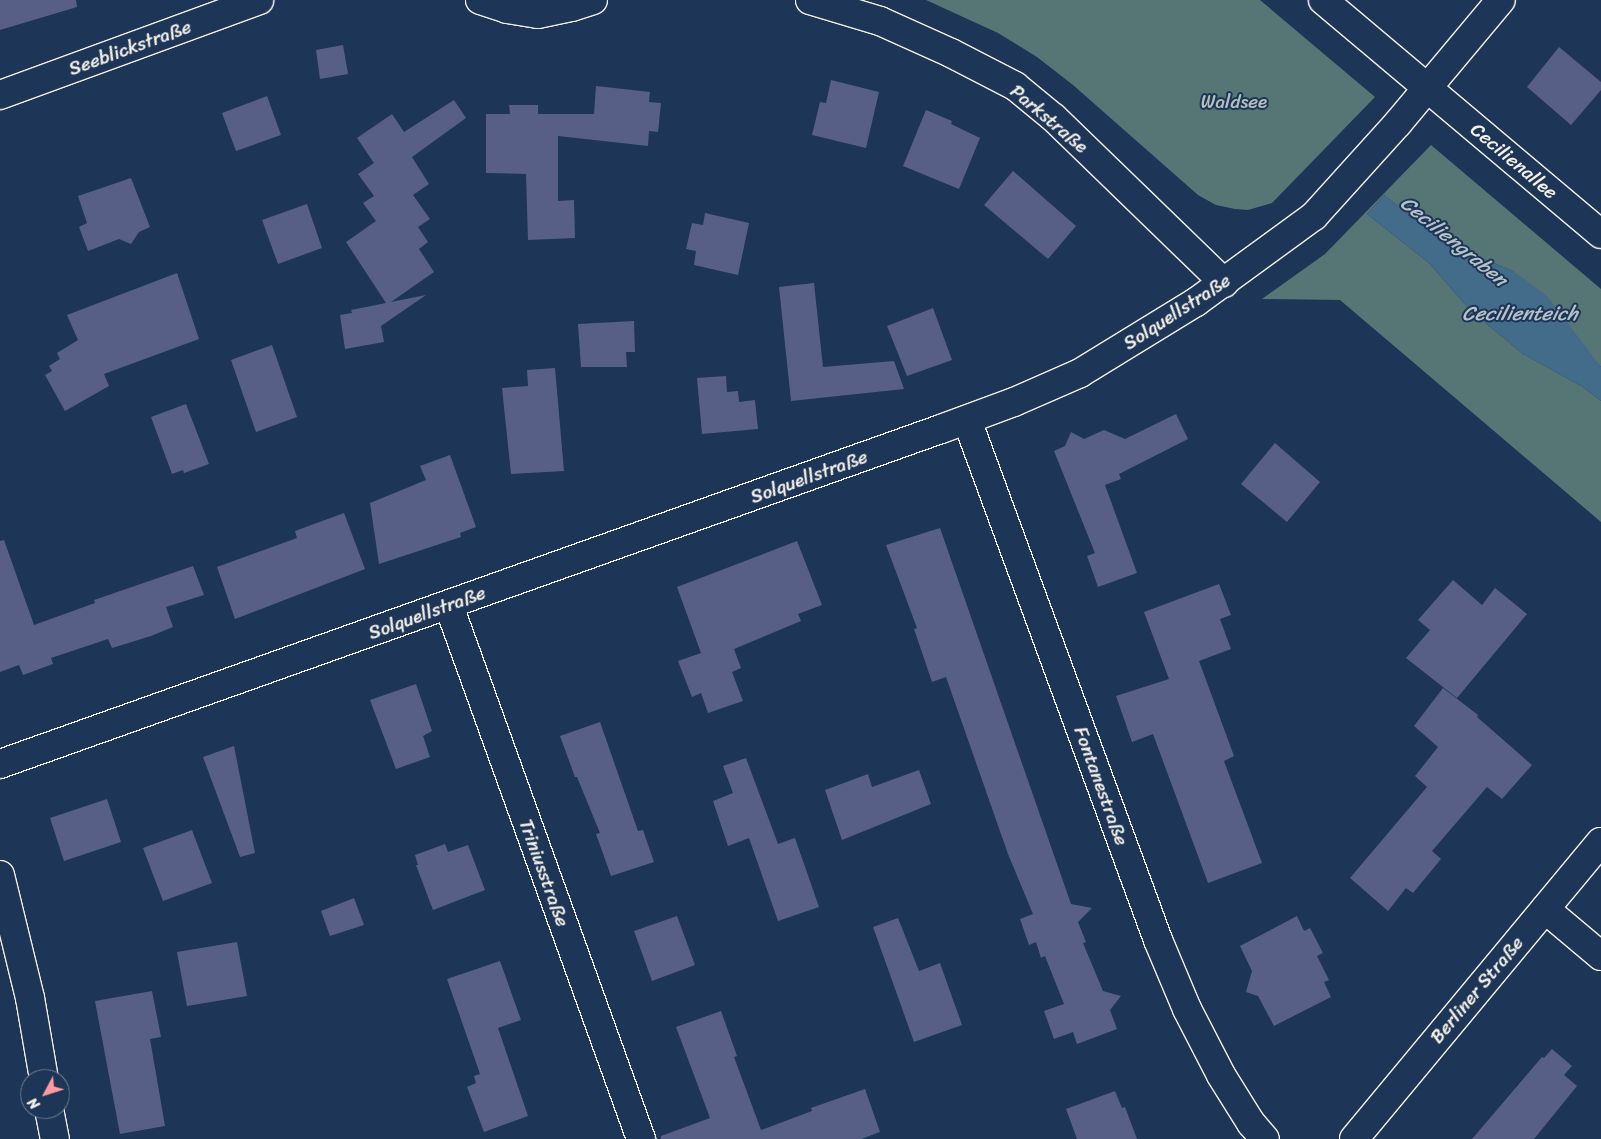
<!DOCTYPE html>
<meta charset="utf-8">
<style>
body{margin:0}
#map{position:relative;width:1601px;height:1139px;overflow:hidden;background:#1d3557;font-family:Sriracha,sans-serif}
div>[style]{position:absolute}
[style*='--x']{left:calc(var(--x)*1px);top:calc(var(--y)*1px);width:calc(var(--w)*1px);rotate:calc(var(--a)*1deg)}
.green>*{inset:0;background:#557675}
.water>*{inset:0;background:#426c8a}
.building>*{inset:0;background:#585f86}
.roads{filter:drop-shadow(1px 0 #f4f1e8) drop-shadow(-1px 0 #f4f1e8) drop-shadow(0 1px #f4f1e8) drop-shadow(0 -1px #f4f1e8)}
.street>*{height:28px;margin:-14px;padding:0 14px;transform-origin:14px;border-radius:14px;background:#1d3557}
.primary>*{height:28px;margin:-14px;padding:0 14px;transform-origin:14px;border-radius:14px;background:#1d3557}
span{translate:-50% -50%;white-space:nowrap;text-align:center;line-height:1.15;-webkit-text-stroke:4px #1d3557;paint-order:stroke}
.street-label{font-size:19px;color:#f4f1e8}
.park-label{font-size:19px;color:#b4c0ba}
.water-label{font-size:20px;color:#b6c2c7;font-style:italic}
.north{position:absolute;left:20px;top:1069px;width:50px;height:50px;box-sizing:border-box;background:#1d3557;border:1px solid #738091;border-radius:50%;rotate:230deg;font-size:14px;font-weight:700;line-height:20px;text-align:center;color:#f4f1e8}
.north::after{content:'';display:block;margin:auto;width:18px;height:22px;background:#ff9aa2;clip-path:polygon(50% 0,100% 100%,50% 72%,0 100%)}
</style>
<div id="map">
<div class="green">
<i style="clip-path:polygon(926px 0,1260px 0,1375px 97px,1272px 203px,1248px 210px,1235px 209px,1216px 205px,1198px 195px,1073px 85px,1037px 57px,998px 33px)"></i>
<i style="clip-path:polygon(1431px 145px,1601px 289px,1601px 367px,1513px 271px,1445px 243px,1384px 195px,1367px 214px,1429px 263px,1470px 310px,1523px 354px,1583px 387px,1601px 401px,1601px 522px,1340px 300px,1262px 299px,1325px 254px)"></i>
</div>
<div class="water">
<i style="clip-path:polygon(1384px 195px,1445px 243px,1513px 271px,1547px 296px,1601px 367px,1601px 401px,1583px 387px,1523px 354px,1470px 310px,1429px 263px,1367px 214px)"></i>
</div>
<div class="building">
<i style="clip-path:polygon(0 0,76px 0,77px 7px,0 30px)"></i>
<i style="clip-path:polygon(343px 45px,348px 74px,320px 79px,316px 50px)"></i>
<i style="clip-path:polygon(1559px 47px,1601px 82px,1601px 90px,1571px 125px,1527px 87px)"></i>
<i style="clip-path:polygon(831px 80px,879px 92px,866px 148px,812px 135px,820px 102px,826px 103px)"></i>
<i style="clip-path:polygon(596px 86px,650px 92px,649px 102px,661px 103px,658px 132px,649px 131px,648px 146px,558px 136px,558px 201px,574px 200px,575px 238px,528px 240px,526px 174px,486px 173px,486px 114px,510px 114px,509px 105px,538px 105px,538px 114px,594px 114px)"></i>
<i style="clip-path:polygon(267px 96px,281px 135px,236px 151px,222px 113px)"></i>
<i style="clip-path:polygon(454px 100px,466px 118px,412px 157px,429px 184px,413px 195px,430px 219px,418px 227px,428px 242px,419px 249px,434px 272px,391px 302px,426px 295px,381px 326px,384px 342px,345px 349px,340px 315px,352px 313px,351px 310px,386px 303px,346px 242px,376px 221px,363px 203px,374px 196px,358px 174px,374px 163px,357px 138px,392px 114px,404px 132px)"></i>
<i style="clip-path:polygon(926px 110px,952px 121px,951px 124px,980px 138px,959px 189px,903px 166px)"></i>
<i style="clip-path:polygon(1013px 171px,1076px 226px,1048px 259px,984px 205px)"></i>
<i style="clip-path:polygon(131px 178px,150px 227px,139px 232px,131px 244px,119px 239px,88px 251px,79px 227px,87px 223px,78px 196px)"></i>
<i style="clip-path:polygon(307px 204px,322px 248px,278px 264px,262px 220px)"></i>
<i style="clip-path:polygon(705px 213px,749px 223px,738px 275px,694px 265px,696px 251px,686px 249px,692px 223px,703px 225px)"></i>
<i style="clip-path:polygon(177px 273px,199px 339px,104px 374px,109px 386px,65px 411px,45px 375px,52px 371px,49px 366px,60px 359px,57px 353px,78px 340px,67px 315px)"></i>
<i style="clip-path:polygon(814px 283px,823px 367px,894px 361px,904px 389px,791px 401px,779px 287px)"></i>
<i style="clip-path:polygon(933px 308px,952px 360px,907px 376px,887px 326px)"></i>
<i style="clip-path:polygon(634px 321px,635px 352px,626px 352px,627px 367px,581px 367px,578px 324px)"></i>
<i style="clip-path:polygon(272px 345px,297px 417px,256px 432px,231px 360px)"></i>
<i style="clip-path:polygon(555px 368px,564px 471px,511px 474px,502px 388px,528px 386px,527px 370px)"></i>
<i style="clip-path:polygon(726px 376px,727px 392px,738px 391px,739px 402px,755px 400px,758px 429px,702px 434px,697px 378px)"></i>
<i style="clip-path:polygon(186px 404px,209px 464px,184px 473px,183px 470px,172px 474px,151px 417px)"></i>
<i style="clip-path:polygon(1176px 414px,1188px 439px,1119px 474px,1121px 479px,1105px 485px,1137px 573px,1098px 587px,1087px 556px,1095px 553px,1054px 451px,1065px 446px,1071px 432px,1084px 439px,1104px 430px,1125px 439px)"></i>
<i style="clip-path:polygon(1275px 443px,1320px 482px,1287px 522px,1241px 484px)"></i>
<i style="clip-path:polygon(450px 455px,476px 527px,460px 533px,461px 537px,379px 564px,370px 503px,426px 480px,420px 466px)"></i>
<i style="clip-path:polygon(344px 513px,365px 569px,235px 619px,217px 567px,297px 538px,295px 531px)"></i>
<i style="clip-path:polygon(940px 528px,1071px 904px,1092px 908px,1078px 922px,1086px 942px,1083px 943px,1103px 991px,1121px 996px,1110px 1010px,1117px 1029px,1077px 1044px,1073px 1032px,1054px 1039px,1044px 1011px,1064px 1004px,1045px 956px,1041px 958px,1036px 942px,1029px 945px,1020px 919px,1033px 914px,1008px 854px,946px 677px,932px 682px,914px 629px,917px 628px,886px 545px)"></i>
<i style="clip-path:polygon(4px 540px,34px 625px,95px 603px,94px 600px,193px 566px,204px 595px,166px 607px,173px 627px,151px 636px,112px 648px,108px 639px,51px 658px,53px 664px,23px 675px,19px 665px,0 672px,0 541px)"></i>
<i style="clip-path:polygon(797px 541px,822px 605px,798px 614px,801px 621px,734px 649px,741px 668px,732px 672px,743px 701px,708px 713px,701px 693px,692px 697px,678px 661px,701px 653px,677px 587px)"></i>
<i style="clip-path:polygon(1453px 580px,1482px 605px,1495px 588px,1527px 614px,1457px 698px,1406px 658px,1430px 630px,1418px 620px)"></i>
<i style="clip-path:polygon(1219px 584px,1231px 615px,1220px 619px,1231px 649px,1199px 661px,1234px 756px,1224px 761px,1262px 863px,1208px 883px,1153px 734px,1132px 742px,1116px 696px,1169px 679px,1144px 612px)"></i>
<i style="clip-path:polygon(416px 684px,432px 731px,423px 736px,430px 757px,396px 769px,370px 700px)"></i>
<i style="clip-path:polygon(1443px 688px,1478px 715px,1477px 717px,1532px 765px,1502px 799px,1487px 787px,1432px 851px,1441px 859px,1413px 893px,1406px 888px,1388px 911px,1350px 878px,1427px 787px,1415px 776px,1438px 747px,1414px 726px)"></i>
<i style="clip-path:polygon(600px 722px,638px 831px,643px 830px,654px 862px,611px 876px,596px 834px,600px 833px,577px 777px,575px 777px,560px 736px)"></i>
<i style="clip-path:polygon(234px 746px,255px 853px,240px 857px,203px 757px)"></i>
<i style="clip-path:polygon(746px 758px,778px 844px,795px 838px,819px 907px,778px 921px,749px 838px,728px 846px,713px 801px,733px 793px,723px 766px)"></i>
<i style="clip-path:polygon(919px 770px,931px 804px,842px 840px,825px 790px,868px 774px,872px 787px)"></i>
<i style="clip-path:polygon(107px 799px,121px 842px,64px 861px,50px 818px)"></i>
<i style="clip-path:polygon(192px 830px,212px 883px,163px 901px,143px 848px)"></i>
<i style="clip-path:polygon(445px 844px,448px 852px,468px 845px,485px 890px,433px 910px,416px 865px,418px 865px,415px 855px)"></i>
<i style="clip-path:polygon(354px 898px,364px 925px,330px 936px,321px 911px)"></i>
<i style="clip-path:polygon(677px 916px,695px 965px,652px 981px,634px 931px)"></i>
<i style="clip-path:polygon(1297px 916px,1304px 931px,1310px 928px,1323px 953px,1317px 956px,1329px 980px,1324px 982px,1331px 997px,1274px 1026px,1258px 996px,1246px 992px,1252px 971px,1240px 946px)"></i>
<i style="clip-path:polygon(898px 918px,919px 971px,940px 963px,962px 1025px,914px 1042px,873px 927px)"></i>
<i style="clip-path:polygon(237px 942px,247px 996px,187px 1006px,177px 952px)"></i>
<i style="clip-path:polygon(500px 961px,521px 1020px,498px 1028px,528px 1116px,484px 1132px,467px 1087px,476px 1083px,474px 1076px,480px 1074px,447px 979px)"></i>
<i style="clip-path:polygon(152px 991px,161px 1037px,150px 1039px,165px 1126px,120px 1134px,95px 1001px)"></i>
<i style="clip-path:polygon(721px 1011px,737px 1056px,734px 1057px,761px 1130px,812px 1111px,811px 1108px,865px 1089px,880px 1132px,861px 1139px,661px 1139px,661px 1136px,710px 1118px,676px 1027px)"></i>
<i style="clip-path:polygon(1552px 1049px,1572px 1066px,1564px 1075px,1577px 1086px,1534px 1139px,1472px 1139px,1542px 1057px,1544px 1058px)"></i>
<i style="clip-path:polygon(1115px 1091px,1122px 1108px,1125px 1107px,1137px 1139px,1077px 1139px,1066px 1109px)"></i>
</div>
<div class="roads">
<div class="street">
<i style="--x:480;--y:0;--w:28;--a:18"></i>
<i style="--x:507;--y:9;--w:31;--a:9"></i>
<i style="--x:538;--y:14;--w:35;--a:-12"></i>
<i style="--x:572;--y:7;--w:22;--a:-18"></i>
<i style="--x:810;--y:0;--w:73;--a:16.7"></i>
<i style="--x:880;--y:21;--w:78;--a:24.3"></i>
<i style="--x:951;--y:53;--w:72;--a:27.3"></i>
<i style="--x:1015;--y:86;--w:50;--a:39.4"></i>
<i style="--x:1054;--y:118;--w:237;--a:44.1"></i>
<i style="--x:1323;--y:0;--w:363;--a:40.1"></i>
<i style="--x:0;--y:95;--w:276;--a:-20.1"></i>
<i style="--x:967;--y:420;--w:554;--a:69.83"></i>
<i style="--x:1158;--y:940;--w:75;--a:67.2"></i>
<i style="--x:1187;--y:1009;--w:74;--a:62.7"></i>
<i style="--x:1221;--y:1075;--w:57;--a:58"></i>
<i style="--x:1251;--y:1123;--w:21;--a:49"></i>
<i style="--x:449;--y:606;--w:567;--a:70.19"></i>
<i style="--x:0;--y:764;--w:999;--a:-19.6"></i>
<i style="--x:941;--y:429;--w:78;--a:-20.3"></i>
<i style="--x:1014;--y:402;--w:72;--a:-23.7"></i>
<i style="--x:1080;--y:373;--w:136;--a:-31.5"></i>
<i style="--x:1196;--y:302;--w:146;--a:-36.1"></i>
<i style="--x:1314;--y:216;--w:125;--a:-47.9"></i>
<i style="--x:1398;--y:123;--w:160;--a:-50.1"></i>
<i style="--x:0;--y:875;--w:127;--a:76.3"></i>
<i style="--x:30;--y:998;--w:82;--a:80.2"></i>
<i style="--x:1545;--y:909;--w:73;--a:40"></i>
<i style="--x:49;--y:1109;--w:31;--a:79"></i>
</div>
<div class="primary">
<i style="--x:1354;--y:1139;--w:386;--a:-50.3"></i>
</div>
</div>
<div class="street-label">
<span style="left:130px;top:48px;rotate:-20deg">Seeblickstraße</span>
<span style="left:1049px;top:119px;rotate:40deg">Parkstraße</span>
<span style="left:1514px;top:161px;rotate:40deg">Cecilienallee</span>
<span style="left:1177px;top:312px;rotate:-33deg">Solquellstraße</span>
<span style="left:809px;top:477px;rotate:-20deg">Solquellstraße</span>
<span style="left:427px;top:613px;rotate:-20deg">Solquellstraße</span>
<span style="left:1101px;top:786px;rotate:70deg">Fontanestraße</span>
<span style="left:544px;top:873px;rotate:70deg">Triniusstraße</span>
<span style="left:1477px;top:990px;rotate:-50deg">Berliner Straße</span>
</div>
<div class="park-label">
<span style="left:1234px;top:102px">Waldsee</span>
</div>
<div class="water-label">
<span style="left:1454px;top:241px;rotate:39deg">Ceciliengraben</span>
<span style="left:1520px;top:313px">Cecilienteich</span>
</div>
<div class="north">N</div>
</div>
